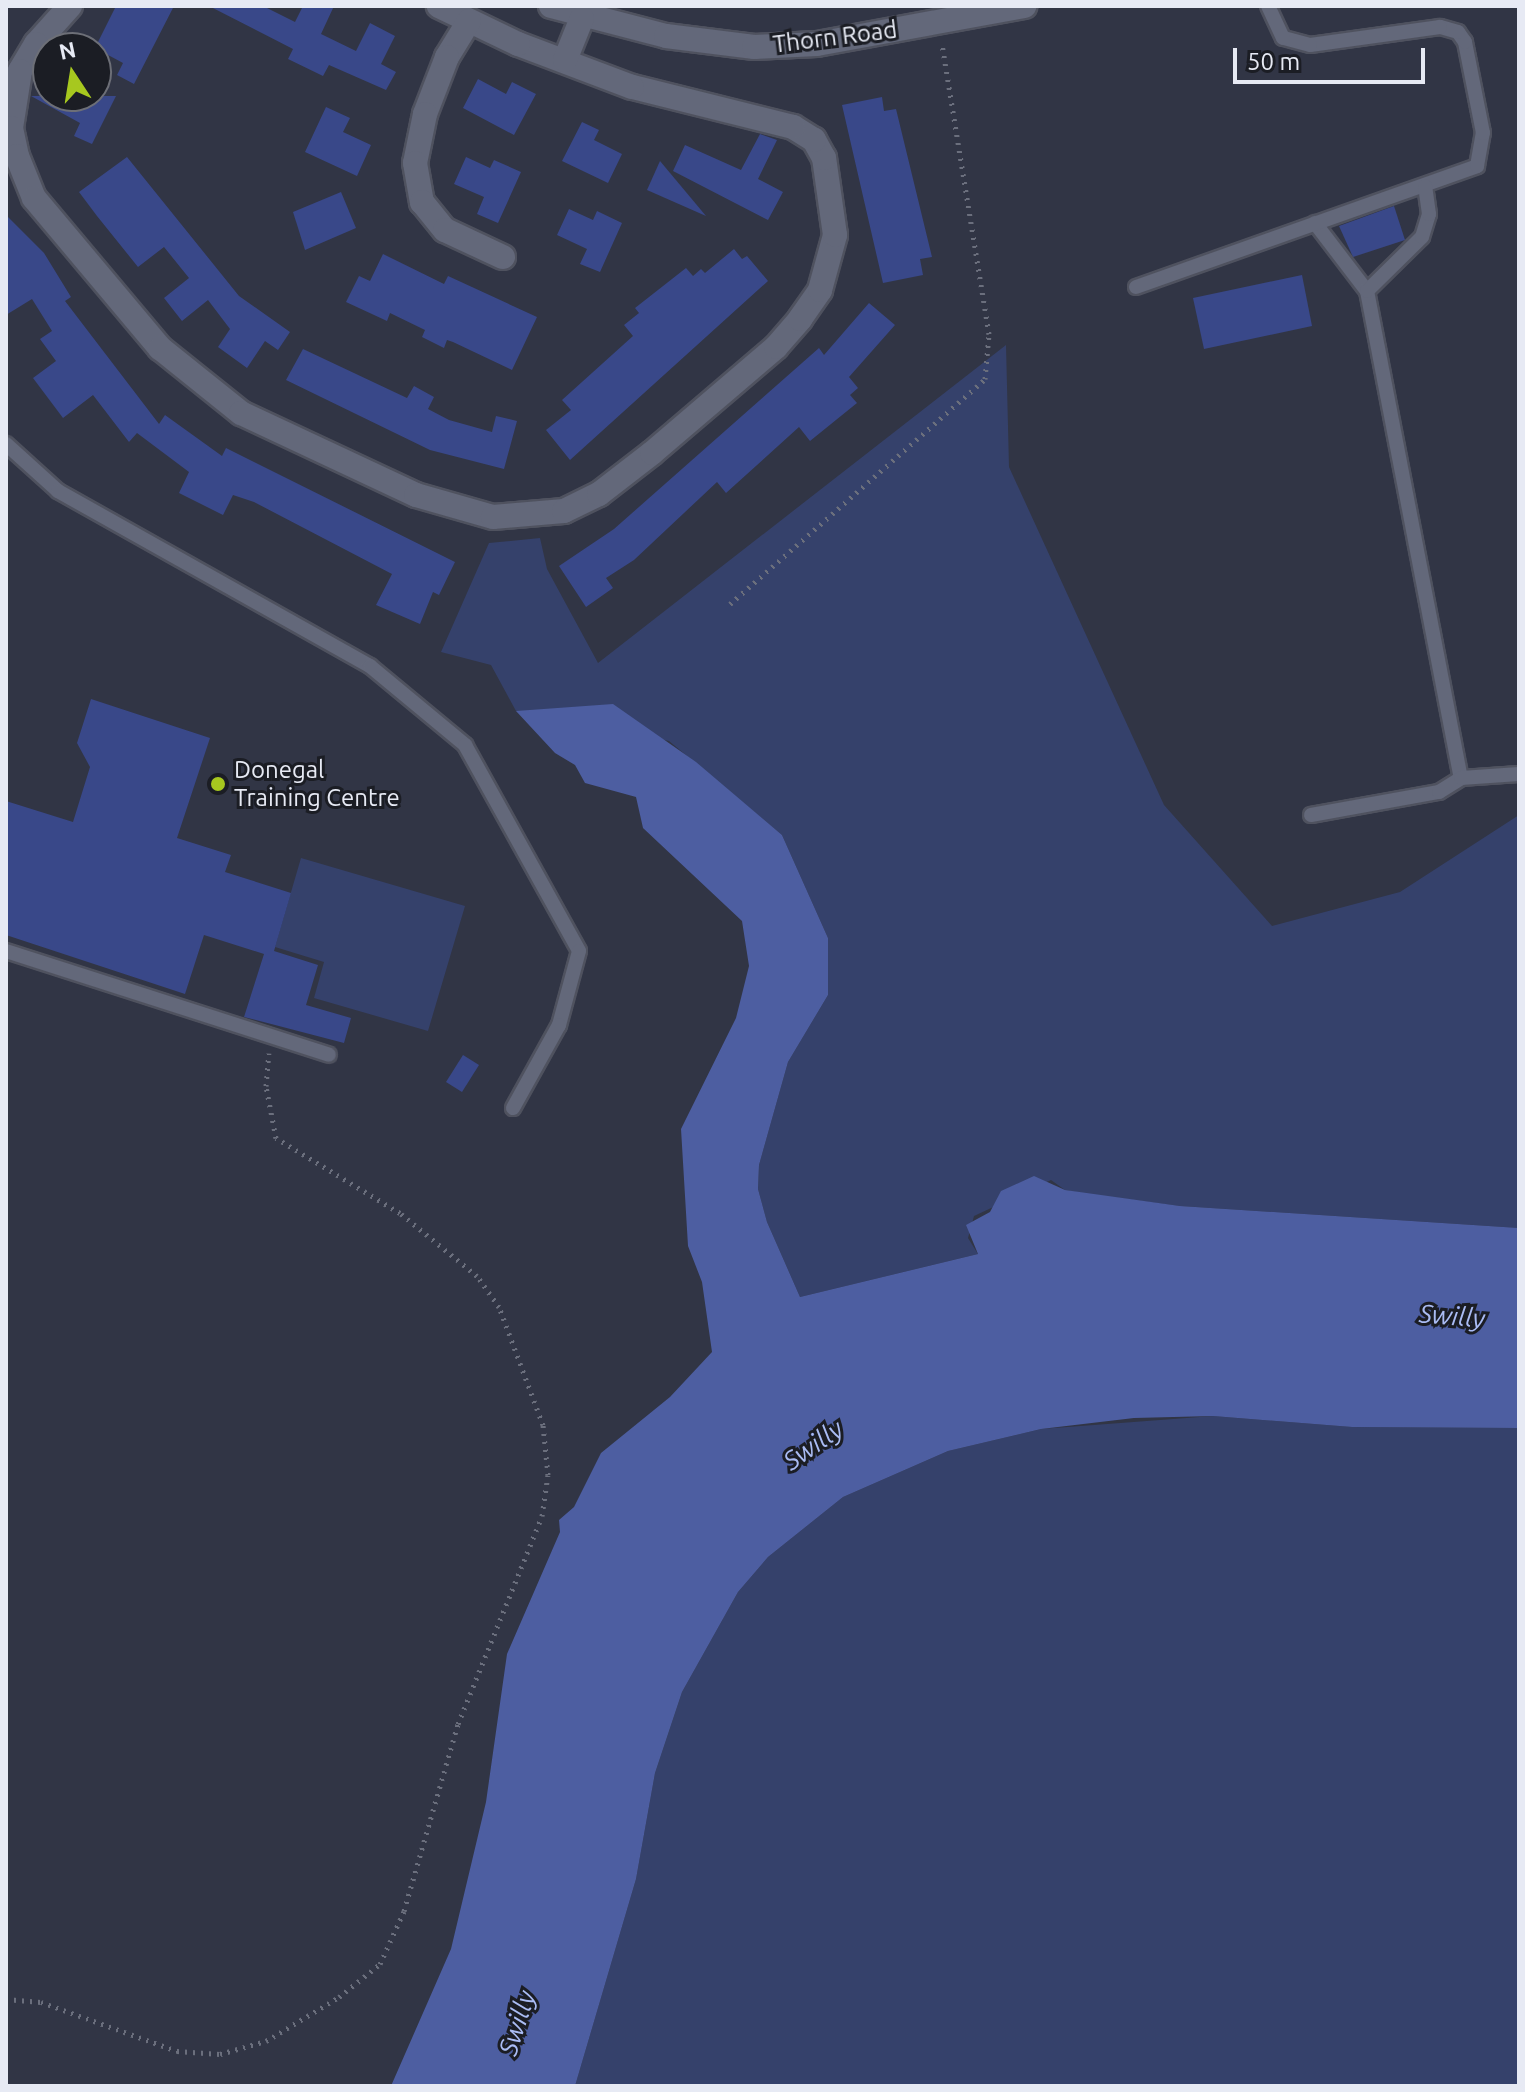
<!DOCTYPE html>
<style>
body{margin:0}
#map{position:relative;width:1525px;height:2092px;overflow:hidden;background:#313545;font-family:Ubuntu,sans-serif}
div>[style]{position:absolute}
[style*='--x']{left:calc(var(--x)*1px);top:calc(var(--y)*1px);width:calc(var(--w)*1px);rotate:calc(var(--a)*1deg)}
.green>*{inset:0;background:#35416b}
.water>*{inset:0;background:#4d5ea1}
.building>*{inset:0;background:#394889}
.path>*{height:5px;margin-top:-2.5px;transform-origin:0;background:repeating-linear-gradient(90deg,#6b6f7d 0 2px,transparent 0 8px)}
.roads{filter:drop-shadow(2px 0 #4f525f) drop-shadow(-2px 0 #4f525f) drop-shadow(0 2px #4f525f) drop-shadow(0 -2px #4f525f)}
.lane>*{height:14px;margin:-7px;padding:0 7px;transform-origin:7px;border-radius:7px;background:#63687a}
.street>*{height:24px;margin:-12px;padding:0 12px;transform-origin:12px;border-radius:12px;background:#63687a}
.dots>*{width:22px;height:22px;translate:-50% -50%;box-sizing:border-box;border:4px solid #1b1d24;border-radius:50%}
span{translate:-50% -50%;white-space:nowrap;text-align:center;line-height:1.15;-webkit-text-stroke:6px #1b1d24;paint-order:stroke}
.street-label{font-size:24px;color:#e7eaf4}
.poi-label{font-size:24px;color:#e7eaf4}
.left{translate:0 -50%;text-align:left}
.water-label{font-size:26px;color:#aabcf4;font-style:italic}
.frame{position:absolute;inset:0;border:8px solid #e7eaf4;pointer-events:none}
.north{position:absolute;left:32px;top:32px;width:80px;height:80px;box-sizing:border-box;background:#1b1d24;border:2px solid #6d6f77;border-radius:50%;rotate:348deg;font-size:22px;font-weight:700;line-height:32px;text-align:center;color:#e7eaf4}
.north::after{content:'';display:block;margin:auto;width:28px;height:36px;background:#a7c81f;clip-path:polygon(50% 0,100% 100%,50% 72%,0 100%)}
.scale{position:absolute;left:1233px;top:48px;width:192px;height:36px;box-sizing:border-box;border:4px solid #e7eaf4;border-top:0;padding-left:10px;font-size:24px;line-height:28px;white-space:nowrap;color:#e7eaf4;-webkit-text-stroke:6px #1b1d24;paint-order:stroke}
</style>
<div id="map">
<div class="green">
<i style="clip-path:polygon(1006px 345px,1009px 467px,1164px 805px,1272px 926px,1400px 892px,1519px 815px,1519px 1228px,1180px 1206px,1087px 1194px,1065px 1190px,1051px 1180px,974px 1216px,968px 1238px,978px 1254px,800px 1297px,767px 1222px,758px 1189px,759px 1165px,788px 1062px,828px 995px,828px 938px,782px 835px,669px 741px,537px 711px,516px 711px,491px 665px,441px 652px,489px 543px,540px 538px,547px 569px,598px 663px)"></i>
<i style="clip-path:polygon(301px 858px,465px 906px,428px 1031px,314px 998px,324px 962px,275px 947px)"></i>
<i style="clip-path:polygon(1213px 1416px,1352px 1427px,1519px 1428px,1519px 2086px,575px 2086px,636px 1879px,655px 1773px,682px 1692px,738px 1592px,768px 1557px,843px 1497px,948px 1451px,1041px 1429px)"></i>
</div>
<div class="water">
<i style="clip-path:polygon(613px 704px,696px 762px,782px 835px,828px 938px,828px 995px,788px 1062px,759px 1165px,758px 1189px,767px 1222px,800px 1297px,978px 1254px,966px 1225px,990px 1212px,1001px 1191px,1034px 1176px,1065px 1190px,1180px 1206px,1519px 1228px,1519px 1428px,1352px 1427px,1213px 1416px,1134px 1418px,1041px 1429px,948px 1451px,843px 1497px,768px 1557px,738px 1592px,682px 1692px,655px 1773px,636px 1879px,575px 2086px,391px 2086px,451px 1949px,486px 1802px,507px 1654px,560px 1532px,559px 1520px,574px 1507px,601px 1453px,670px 1397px,712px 1352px,702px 1282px,688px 1246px,681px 1129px,736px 1018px,749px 966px,742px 921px,643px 828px,636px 797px,585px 783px,575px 765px,555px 753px,516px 711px)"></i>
</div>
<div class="building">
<i style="clip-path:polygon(116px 6px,174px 6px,134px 84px,117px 75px,123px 63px,95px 48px)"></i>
<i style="clip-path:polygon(209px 6px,263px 6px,295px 22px,303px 6px,334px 6px,321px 34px,356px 51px,370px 23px,395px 36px,381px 64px,396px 72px,386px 90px,329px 65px,323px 76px,288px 59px,293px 49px)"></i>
<i style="clip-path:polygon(478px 79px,506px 94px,512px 82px,536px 94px,514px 135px,463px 108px)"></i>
<i style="clip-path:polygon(31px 96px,116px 96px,92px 144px,74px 136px,80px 123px)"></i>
<i style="clip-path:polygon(882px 97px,884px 111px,896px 109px,932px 257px,920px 259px,923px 275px,883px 283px,842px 105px)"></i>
<i style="clip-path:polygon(326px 107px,350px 118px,343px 132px,371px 145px,357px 176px,305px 152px)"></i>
<i style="clip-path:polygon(582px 122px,599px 130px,594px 140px,622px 154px,608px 183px,562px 161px)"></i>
<i style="clip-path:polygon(760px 134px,777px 140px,758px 179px,783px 192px,768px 220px,673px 171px,685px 145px,741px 170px)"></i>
<i style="clip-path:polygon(127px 157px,239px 296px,290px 332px,278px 350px,265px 341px,247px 368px,218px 347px,230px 329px,208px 300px,182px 321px,164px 298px,189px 278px,164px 247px,138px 267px,97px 216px,79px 192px)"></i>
<i style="clip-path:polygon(466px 157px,490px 168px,494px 160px,521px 172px,498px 223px,477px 214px,484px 197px,454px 184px)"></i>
<i style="clip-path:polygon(660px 161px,706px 216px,647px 190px)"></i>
<i style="clip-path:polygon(341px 192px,356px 228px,305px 250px,293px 212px)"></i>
<i style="clip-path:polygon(1394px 206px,1405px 240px,1353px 257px,1339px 226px)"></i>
<i style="clip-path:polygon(569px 209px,593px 220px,597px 211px,622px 223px,600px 272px,580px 264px,587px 249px,557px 235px)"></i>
<i style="clip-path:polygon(6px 215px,44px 253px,71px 297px,65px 301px,159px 424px,165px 415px,222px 456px,226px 448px,455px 562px,439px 595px,433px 592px,420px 624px,376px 605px,392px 574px,254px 502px,233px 495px,223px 515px,179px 493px,189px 472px,137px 433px,129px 442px,93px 395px,63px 418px,33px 378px,56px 361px,40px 339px,52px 331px,32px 299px,6px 315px)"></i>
<i style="clip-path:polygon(734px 249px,742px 259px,747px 256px,768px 281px,570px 460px,546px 430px,571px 410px,562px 400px,633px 336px,624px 325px,639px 313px,635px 308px,686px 268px,693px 276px,701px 269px,705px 273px)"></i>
<i style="clip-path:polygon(383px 254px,444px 284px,448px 276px,537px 317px,512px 370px,453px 342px,447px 340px,444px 348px,422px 337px,425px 330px,390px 313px,387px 321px,346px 302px,359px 276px,370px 281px)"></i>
<i style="clip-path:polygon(1302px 275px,1312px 326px,1204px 349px,1193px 298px)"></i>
<i style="clip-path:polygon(869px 303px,895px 325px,849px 377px,858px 388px,850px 395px,857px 403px,810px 441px,799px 427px,726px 493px,717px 482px,634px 560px,606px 578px,613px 588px,586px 607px,559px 566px,614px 529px,819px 348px,824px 355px)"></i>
<i style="clip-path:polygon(303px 349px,407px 398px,414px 386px,434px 397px,428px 409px,449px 420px,492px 432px,496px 416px,517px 421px,504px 469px,430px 450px,286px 380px)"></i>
<i style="clip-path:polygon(91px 699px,210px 738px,177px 838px,231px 855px,225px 872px,291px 893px,274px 951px,318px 965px,306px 1005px,351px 1018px,344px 1043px,244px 1017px,264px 954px,204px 935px,185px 994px,6px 935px,6px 801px,73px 822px,90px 767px,77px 743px)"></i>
<i style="clip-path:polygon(463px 1055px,479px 1065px,462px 1092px,446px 1082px)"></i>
</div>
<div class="path">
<i style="--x:730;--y:604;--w:340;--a:-41.4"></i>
<i style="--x:985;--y:379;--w:45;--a:-84.9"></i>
<i style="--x:989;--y:334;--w:293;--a:-99.2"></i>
<i style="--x:6;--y:1999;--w:35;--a:5"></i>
<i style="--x:41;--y:2002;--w:145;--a:19.8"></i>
<i style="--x:177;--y:2051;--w:43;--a:4"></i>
<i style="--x:220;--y:2054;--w:48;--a:-15.8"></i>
<i style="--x:266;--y:2041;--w:85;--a:-31.1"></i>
<i style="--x:339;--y:1997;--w:53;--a:-38.8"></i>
<i style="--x:380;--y:1964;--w:58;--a:-65.6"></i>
<i style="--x:404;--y:1911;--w:195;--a:-73.9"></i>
<i style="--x:458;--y:1724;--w:224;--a:-68"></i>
<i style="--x:542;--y:1516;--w:41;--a:-81.7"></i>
<i style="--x:548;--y:1475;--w:50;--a:-95.7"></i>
<i style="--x:543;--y:1425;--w:126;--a:-110.4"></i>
<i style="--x:499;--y:1307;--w:38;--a:-125"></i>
<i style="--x:477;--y:1276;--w:99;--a:-140.7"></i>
<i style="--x:400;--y:1213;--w:145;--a:-148.8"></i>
<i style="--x:276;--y:1138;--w:53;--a:-100.9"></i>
<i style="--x:266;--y:1086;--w:33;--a:-85"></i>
</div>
<div class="roads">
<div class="lane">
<i style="--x:1315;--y:223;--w:86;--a:52.6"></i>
<i style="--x:1367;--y:291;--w:496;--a:79.1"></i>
<i style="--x:1136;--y:287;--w:362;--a:-19.5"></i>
<i style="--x:1477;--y:166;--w:34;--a:-80"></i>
<i style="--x:1483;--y:133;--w:93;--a:-101.2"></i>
<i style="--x:1465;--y:42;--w:12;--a:-125"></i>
<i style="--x:1458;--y:32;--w:19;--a:-164"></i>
<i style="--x:1440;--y:27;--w:131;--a:172.1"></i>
<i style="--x:1310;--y:45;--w:28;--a:-165"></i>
<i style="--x:1283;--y:38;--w:35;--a:-115"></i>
<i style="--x:1367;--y:291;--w:77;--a:-44.5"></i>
<i style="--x:1422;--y:237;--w:24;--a:-73"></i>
<i style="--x:1429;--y:214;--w:28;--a:-98"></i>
<i style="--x:6;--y:444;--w:70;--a:42.1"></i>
<i style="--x:58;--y:491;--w:358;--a:29.3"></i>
<i style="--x:370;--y:666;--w:124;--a:39.7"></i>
<i style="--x:465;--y:745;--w:235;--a:61"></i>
<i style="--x:579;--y:951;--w:77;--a:105.1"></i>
<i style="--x:559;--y:1025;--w:95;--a:119"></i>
<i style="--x:1311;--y:815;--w:130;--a:-10.2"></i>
<i style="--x:1439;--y:792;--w:26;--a:-32"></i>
<i style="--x:1461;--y:778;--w:58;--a:-3.9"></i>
<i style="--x:6;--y:951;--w:339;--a:17.8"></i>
</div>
<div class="street">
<i style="--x:70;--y:6;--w:51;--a:131.8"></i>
<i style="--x:36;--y:44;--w:31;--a:121"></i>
<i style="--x:20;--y:71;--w:58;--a:99"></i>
<i style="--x:11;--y:128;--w:29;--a:78"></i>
<i style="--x:17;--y:156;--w:45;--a:68"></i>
<i style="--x:34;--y:198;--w:196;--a:50"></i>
<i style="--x:160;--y:348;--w:104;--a:38.7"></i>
<i style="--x:241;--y:413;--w:193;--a:25.1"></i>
<i style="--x:416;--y:495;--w:80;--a:15.9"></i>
<i style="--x:493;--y:517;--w:71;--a:-4.8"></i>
<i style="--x:564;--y:511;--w:39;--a:-26"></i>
<i style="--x:599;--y:494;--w:67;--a:-37.7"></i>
<i style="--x:652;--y:453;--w:163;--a:-40.5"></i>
<i style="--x:776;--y:347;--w:37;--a:-49"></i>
<i style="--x:800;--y:319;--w:35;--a:-55"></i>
<i style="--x:820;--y:290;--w:57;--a:-74.7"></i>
<i style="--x:835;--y:235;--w:78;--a:-98.1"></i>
<i style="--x:824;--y:158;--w:21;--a:-119"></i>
<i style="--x:814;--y:140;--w:25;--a:-148"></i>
<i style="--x:793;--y:127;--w:166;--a:-166"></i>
<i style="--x:632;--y:87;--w:122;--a:-159.3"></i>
<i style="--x:518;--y:44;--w:88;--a:-154.3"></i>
<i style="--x:551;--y:6;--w:119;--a:14.6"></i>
<i style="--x:666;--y:36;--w:89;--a:7.1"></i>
<i style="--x:754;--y:47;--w:63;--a:-2.7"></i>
<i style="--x:817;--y:44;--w:211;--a:-10.4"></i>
<i style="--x:469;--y:21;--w:42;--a:121.4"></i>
<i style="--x:447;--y:57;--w:61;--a:111.1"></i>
<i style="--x:425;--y:114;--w:50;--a:101.5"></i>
<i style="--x:415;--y:163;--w:40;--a:80"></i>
<i style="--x:422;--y:202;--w:36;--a:51"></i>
<i style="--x:445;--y:230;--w:64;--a:25"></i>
<i style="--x:565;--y:60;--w:45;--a:-68"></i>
</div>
</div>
<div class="dots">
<i style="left:218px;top:784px;background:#a7c81f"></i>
</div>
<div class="street-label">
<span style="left:835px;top:37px;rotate:-7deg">Thorn Road</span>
</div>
<div class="poi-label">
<span class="left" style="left:234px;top:784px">Donegal<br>Training Centre</span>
</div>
<div class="water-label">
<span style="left:1452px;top:1316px;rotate:5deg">Swilly</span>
<span style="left:813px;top:1445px;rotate:-35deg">Swilly</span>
<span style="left:517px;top:2023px;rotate:-72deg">Swilly</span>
</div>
<div class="frame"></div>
<div class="north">N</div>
<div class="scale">50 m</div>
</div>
